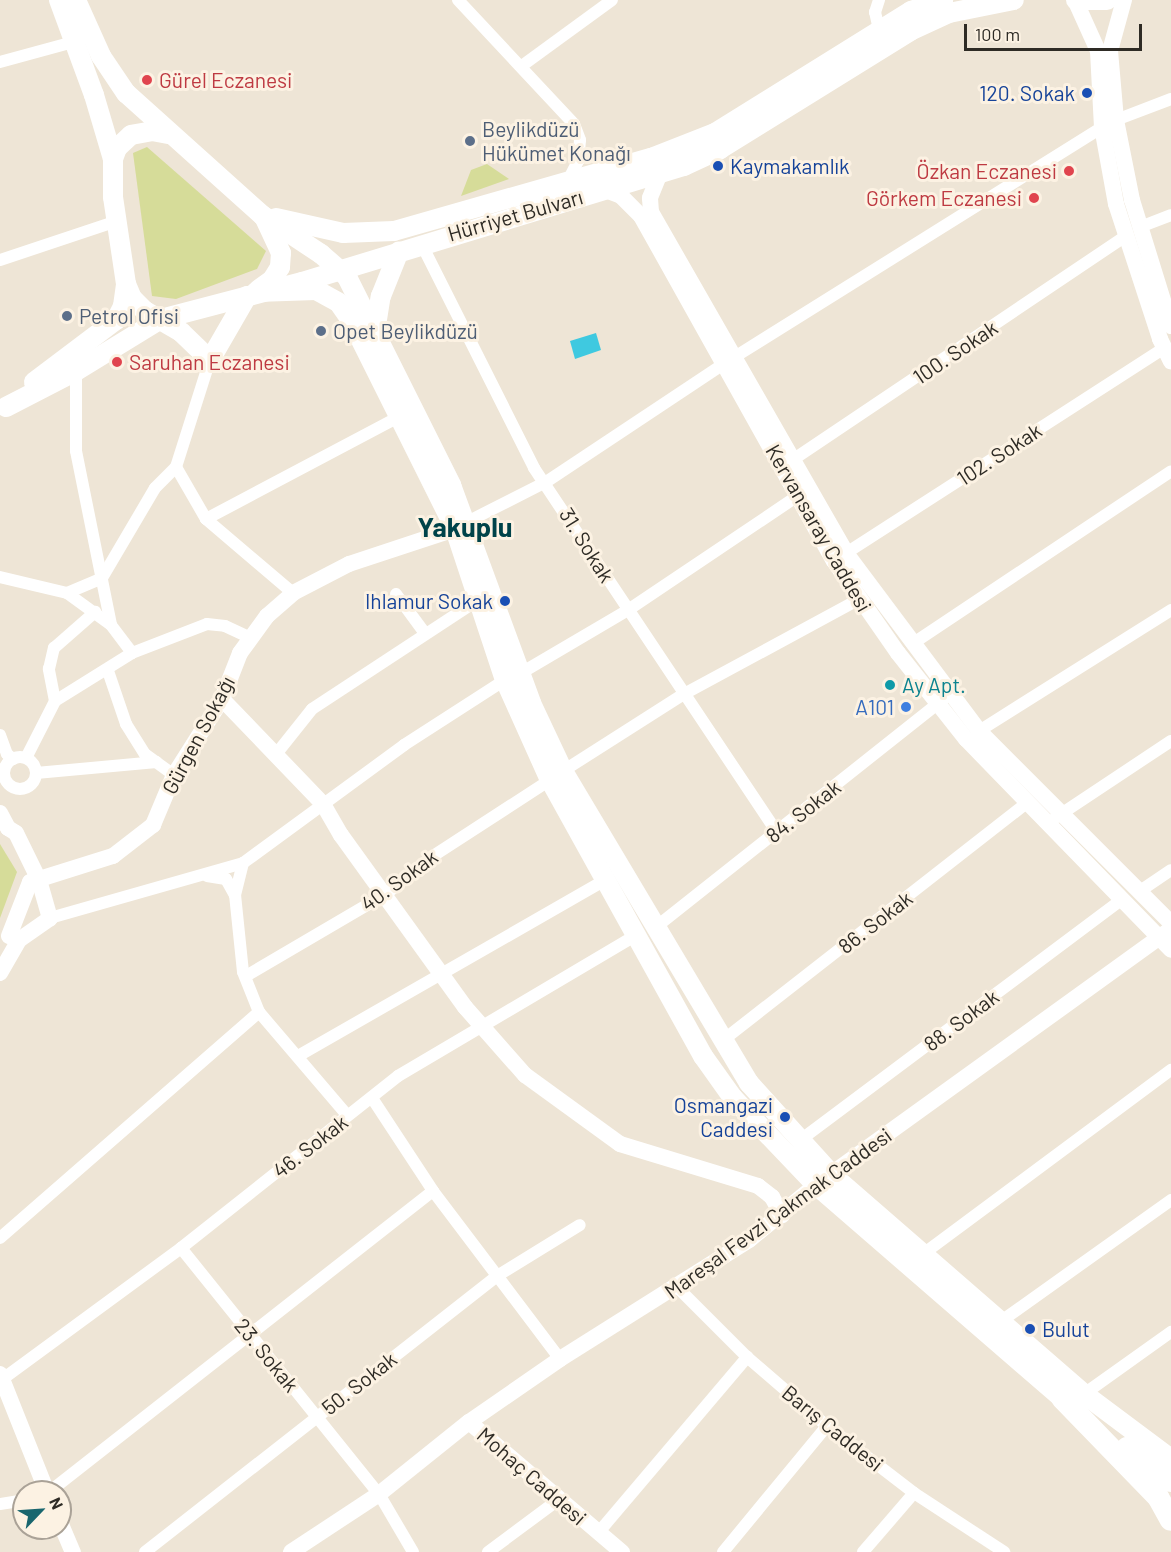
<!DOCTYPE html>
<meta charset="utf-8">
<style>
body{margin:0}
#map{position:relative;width:1171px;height:1552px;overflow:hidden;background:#eee5d6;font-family:Barlow,sans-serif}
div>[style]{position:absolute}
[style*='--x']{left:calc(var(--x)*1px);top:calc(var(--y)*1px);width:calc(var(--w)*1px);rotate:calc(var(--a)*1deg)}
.green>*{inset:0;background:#d6dc99}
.water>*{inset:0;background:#3fc9e0}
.street>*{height:12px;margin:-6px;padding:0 6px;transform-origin:6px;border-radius:6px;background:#fff}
.street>.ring{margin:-6px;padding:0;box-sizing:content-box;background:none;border:12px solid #fff;border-radius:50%}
.secondary>*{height:16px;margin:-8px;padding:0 8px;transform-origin:8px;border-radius:8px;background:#fff}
.primary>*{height:20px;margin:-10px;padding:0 10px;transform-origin:10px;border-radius:10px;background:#fff}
.highway>*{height:22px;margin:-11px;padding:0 11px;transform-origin:11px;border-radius:11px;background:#fff}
.dots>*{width:16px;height:16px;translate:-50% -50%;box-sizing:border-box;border:3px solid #fcf2e3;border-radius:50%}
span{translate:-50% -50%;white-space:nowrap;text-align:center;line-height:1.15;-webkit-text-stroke:6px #fcf2e3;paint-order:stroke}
.health-label{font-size:21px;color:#be3a42}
.left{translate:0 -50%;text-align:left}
.right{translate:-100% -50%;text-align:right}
.transit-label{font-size:21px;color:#164399}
.service-label{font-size:21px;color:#4e5e75}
.street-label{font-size:21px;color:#2e2b25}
.culture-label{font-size:21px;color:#0d838f}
.shop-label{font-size:21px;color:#366cbe}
.district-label{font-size:27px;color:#004349;font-weight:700}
.north{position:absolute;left:12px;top:1480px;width:60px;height:60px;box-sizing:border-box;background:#fcf2e3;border:2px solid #aaa297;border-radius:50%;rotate:65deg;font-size:16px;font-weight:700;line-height:24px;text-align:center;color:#2e2b25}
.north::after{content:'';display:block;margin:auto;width:21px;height:27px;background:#19666e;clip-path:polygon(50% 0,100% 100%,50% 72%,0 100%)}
.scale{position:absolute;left:964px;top:24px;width:178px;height:27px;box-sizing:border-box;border:3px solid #2e2b25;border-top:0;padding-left:8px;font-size:18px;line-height:21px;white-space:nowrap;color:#2e2b25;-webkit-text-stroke:4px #fcf2e3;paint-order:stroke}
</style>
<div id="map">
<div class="green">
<i style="clip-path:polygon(147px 147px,266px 251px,257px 269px,176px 299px,152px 296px,133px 153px)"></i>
<i style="clip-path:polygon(487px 164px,509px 179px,461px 196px,471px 170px)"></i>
<i style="clip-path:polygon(0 844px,17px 872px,0 918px)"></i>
</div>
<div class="water">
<i style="clip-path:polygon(596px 333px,601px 350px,575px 359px,570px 341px)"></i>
</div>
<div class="street">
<i style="--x:458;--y:0;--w:170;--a:46.9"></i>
<i style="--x:574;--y:124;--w:17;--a:69"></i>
<i style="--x:580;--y:140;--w:21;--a:95"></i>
<i style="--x:578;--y:161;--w:25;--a:117"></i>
<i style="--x:879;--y:0;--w:13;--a:108"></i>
<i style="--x:875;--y:12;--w:18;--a:77"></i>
<i style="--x:0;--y:62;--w:76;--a:-15.3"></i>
<i style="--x:523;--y:65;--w:110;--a:-36.1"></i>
<i style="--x:1116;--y:120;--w:59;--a:-20.9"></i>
<i style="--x:1140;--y:227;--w:33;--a:-21"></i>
<i style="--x:421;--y:243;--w:252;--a:63.3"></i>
<i style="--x:534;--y:468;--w:438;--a:56.3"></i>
<i style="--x:0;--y:260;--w:123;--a:-18.4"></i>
<i style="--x:76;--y:371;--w:80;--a:90"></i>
<i style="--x:76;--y:451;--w:177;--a:78.6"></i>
<i style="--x:788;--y:463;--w:407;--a:-33.9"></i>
<i style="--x:176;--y:467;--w:60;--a:60"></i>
<i style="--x:206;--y:519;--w:114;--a:40.4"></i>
<i style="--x:206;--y:519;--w:218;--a:-27.9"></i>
<i style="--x:467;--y:522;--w:89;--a:-26.9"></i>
<i style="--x:546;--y:482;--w:215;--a:-33.6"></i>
<i style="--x:725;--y:363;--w:445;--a:-32"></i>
<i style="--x:840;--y:557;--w:386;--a:-32.8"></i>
<i style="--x:0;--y:577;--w:69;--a:13.4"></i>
<i style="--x:67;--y:593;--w:38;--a:-23"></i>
<i style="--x:102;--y:578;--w:104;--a:-59.5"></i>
<i style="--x:155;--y:488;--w:30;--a:-45"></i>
<i style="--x:176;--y:467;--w:112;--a:-72.4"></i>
<i style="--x:67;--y:593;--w:54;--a:36"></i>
<i style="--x:111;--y:625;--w:35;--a:53"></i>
<i style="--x:132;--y:653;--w:80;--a:-21.1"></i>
<i style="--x:207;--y:624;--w:18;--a:6"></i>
<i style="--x:225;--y:626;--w:29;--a:25"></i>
<i style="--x:396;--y:594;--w:47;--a:53.6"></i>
<i style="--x:912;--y:644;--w:311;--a:-33.7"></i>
<i style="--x:108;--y:671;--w:56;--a:71.2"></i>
<i style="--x:126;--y:724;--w:36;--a:58"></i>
<i style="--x:145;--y:754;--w:36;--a:36"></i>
<i style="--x:521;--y:673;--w:124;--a:-30.5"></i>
<i style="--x:628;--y:610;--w:206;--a:-33.9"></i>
<i style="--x:55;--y:701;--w:91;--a:-31.9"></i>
<i style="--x:979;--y:731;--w:227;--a:-32.2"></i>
<i style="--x:0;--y:735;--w:20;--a:70"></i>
<i style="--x:7;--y:754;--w:8;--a:40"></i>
<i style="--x:277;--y:753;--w:56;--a:-51.5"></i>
<i style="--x:312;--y:709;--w:199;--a:-33.3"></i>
<i class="ring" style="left:4px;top:757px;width:20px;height:20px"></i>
<i style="--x:26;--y:758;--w:64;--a:-63"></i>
<i style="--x:55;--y:701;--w:33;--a:-101"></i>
<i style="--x:49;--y:669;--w:22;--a:-77"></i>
<i style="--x:54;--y:648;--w:55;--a:-41.3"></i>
<i style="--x:563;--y:771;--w:143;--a:-32.5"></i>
<i style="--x:684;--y:694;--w:198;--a:-28.4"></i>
<i style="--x:36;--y:773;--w:121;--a:-5.2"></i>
<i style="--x:1055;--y:818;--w:139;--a:-33.6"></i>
<i style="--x:207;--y:876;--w:19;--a:9"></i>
<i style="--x:226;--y:879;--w:18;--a:61"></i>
<i style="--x:1140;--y:891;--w:37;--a:-34"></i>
<i style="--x:50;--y:918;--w:201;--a:-15.9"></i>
<i style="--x:656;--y:927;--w:367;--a:-38.4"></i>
<i style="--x:246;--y:976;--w:162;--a:-30.4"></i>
<i style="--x:386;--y:894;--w:60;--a:-39"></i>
<i style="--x:433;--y:856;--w:140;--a:-33"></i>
<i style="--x:259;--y:1012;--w:135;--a:49.5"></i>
<i style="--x:722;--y:1041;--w:388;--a:-38"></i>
<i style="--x:298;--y:1056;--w:356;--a:-29.8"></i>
<i style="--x:372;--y:1098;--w:111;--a:56.7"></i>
<i style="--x:433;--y:1191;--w:211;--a:52.9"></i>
<i style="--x:799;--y:1141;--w:404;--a:-36.8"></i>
<i style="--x:0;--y:1238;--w:344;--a:-41.1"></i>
<i style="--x:259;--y:1012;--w:43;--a:-111.8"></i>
<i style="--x:243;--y:972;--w:77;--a:-95.9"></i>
<i style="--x:235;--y:895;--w:33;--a:-76"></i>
<i style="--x:243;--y:863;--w:200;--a:-36.2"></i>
<i style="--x:404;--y:745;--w:120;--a:-32.8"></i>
<i style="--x:181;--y:1248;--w:316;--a:51.2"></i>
<i style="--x:379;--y:1494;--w:67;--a:59.6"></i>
<i style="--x:923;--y:1254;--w:309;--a:-36.6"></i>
<i style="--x:677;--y:1287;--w:99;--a:45"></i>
<i style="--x:747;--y:1357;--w:106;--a:40.8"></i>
<i style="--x:827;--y:1426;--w:110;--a:37.6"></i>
<i style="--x:914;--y:1493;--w:108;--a:33.2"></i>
<i style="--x:1000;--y:1322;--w:210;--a:-35.5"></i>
<i style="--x:0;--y:1381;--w:225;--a:-36.3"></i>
<i style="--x:181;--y:1248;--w:277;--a:-38.4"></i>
<i style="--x:398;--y:1076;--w:277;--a:-30.6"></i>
<i style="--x:1084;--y:1394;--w:107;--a:-35.5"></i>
<i style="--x:49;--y:1492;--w:488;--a:-38.1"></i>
<i style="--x:0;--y:1504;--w:24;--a:-9"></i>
<i style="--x:598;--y:1533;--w:231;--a:-49.7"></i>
<i style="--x:145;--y:1552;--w:447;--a:-38.1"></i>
<i style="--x:497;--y:1276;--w:97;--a:-31.6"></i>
<i style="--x:488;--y:1552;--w:87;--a:-36.6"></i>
<i style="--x:723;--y:1552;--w:163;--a:-50.5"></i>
<i style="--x:863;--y:1552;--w:78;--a:-49.2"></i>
</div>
<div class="secondary">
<i style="--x:1075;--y:0;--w:56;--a:65.7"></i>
<i style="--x:1098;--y:51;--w:76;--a:87"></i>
<i style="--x:1102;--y:127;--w:78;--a:79.7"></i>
<i style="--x:1116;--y:204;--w:142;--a:71.9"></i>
<i style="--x:1160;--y:339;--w:25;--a:64"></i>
<i style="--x:1124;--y:0;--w:53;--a:105.4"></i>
<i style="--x:1110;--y:51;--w:69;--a:85"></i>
<i style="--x:1116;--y:120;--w:82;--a:78.7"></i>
<i style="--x:1132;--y:200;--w:132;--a:72.8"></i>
<i style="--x:660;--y:173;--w:27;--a:112"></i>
<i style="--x:650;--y:198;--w:14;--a:86"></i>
<i style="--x:651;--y:212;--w:393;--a:60.2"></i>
<i style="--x:846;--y:553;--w:222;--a:53.2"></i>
<i style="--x:979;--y:731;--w:272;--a:45"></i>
<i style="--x:603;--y:189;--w:19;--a:21"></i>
<i style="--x:621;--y:196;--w:28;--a:45"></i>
<i style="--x:641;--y:216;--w:395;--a:60.8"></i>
<i style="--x:834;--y:561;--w:112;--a:55.2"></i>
<i style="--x:898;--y:653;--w:110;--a:51.7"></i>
<i style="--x:966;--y:739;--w:294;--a:45.8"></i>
<i style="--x:222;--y:699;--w:146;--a:46.1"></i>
<i style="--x:323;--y:804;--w:36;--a:60"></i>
<i style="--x:341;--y:835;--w:212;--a:54.2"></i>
<i style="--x:465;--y:1007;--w:91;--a:48.6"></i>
<i style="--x:525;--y:1075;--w:117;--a:36"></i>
<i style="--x:620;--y:1144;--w:144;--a:16.9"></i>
<i style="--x:758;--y:1186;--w:18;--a:38"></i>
<i style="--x:772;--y:1197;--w:21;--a:61"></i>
<i style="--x:0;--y:813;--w:17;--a:62"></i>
<i style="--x:8;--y:828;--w:9;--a:32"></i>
<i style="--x:16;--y:833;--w:52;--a:63.9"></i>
<i style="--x:39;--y:880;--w:40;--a:74"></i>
<i style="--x:30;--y:882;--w:87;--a:-17.4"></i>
<i style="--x:113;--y:856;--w:51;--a:-37.8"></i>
<i style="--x:153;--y:825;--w:54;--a:-67.2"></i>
<i style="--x:174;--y:775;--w:90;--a:-57.7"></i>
<i style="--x:222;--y:699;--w:49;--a:-68.6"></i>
<i style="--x:240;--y:653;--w:46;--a:-53.9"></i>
<i style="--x:267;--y:616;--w:35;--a:-41"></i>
<i style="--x:293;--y:593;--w:63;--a:-27.4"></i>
<i style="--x:349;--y:564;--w:112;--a:-18.3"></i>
<i style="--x:9;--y:936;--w:58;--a:-68.7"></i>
<i style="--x:0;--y:973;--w:38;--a:-60"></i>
<i style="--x:19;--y:940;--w:38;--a:-35"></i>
<i style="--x:0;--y:1374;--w:127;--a:68.3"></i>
<i style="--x:469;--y:1422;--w:201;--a:40.4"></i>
<i style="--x:60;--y:1522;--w:33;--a:67"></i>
<i style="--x:291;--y:1552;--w:105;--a:-33.4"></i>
<i style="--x:379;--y:1494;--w:115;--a:-38.7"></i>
<i style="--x:469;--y:1422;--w:111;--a:-34.7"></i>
<i style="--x:560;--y:1359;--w:223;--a:-32.2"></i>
<i style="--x:749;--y:1240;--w:87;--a:-39.4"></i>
<i style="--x:816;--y:1185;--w:438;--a:-35.8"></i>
</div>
<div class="primary">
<i style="--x:59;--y:0;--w:101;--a:69.8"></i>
<i style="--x:94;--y:95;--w:67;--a:73.5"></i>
<i style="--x:76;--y:0;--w:61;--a:65.9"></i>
<i style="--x:101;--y:56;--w:45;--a:56"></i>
<i style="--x:126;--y:93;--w:183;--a:41.9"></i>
<i style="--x:262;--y:215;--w:71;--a:33.5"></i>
<i style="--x:321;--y:254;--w:35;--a:41"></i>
<i style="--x:347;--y:277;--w:233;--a:63.4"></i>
<i style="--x:451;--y:485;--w:232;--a:69.8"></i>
<i style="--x:531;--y:703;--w:75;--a:64.8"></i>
<i style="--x:563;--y:771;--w:363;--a:59.2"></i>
<i style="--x:749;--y:1083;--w:124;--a:47.9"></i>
<i style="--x:832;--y:1175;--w:334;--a:41"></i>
<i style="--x:1084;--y:1394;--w:109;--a:36.8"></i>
<i style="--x:1076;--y:0;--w:31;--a:0"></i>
<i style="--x:168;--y:134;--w:15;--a:-169"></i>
<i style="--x:153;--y:131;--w:22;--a:170"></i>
<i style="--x:131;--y:135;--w:19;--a:137"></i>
<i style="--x:117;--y:148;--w:12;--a:110"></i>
<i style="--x:113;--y:159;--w:38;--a:90"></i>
<i style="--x:113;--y:197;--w:88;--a:81.5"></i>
<i style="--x:126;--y:284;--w:15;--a:67"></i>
<i style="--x:132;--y:298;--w:18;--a:45"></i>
<i style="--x:145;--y:311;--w:42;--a:30.3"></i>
<i style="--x:181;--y:332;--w:40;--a:44"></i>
<i style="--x:210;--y:360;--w:74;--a:-60"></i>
<i style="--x:276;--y:218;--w:69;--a:12.6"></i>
<i style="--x:343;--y:233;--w:51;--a:-2.2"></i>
<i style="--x:394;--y:231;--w:267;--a:-15.9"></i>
<i style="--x:651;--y:158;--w:69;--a:-21.3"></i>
<i style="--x:715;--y:133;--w:231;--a:-31.9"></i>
<i style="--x:911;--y:11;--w:34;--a:-19"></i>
<i style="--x:258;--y:290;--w:17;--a:-36"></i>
<i style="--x:272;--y:280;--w:15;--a:-58"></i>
<i style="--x:280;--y:267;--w:14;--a:-86"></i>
<i style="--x:281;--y:253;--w:38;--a:-115"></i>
<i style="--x:256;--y:292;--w:60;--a:-1.9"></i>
<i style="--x:316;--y:290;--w:26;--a:29"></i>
<i style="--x:339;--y:303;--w:21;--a:55"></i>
<i style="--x:351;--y:320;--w:233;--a:63.5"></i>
<i style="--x:455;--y:529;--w:159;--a:71.7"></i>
<i style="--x:505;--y:680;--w:110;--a:65.8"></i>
<i style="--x:550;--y:780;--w:316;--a:61"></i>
<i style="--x:703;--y:1056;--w:52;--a:54.5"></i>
<i style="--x:733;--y:1098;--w:120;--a:46.3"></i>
<i style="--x:816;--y:1185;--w:325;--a:40.9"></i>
<i style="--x:375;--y:332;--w:36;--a:-81"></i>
<i style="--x:381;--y:296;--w:48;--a:-68.2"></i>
<i style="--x:34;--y:382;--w:103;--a:-37.1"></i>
<i style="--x:116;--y:320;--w:16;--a:-63"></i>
<i style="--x:123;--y:306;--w:22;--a:-82"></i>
<i style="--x:6;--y:407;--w:79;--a:-27.2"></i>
<i style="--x:76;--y:371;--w:100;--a:-31.5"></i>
<i style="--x:161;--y:319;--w:146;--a:-14.7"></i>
<i style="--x:302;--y:282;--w:399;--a:-16.9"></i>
<i style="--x:684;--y:166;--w:40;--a:-25"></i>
<i style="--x:720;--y:149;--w:224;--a:-31.8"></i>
<i style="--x:910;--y:31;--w:43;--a:-24.8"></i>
<i style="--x:949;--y:13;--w:66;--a:-11.3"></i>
</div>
<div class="highway">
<i style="--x:1062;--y:1398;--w:138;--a:45.9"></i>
<i style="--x:1158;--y:1497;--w:26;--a:61"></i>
<i style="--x:1127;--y:1448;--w:55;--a:36.9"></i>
</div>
<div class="dots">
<i style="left:147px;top:80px;background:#e0444e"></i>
<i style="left:1087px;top:93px;background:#1a4fb4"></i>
<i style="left:470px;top:141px;background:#5c6f8a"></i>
<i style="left:718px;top:166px;background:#1a4fb4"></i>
<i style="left:1069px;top:171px;background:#e0444e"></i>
<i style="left:1034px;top:198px;background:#e0444e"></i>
<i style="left:67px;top:316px;background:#5c6f8a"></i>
<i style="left:321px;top:331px;background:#5c6f8a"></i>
<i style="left:117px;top:362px;background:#e0444e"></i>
<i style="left:505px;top:601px;background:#1a4fb4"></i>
<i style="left:890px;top:685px;background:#0f9aa8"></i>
<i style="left:906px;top:707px;background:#3f7fe0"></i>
<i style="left:785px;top:1117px;background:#1a4fb4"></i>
<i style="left:1030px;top:1329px;background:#1a4fb4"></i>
</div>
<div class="health-label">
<span class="left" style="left:159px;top:80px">Gürel Eczanesi</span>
<span class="right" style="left:1057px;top:171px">Özkan Eczanesi</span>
<span class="right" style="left:1022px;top:198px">Görkem Eczanesi</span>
<span class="left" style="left:129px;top:362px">Saruhan Eczanesi</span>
</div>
<div class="transit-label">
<span class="right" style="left:1075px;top:93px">120. Sokak</span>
<span class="left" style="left:730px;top:166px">Kaymakamlık</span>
<span class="right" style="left:493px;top:601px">Ihlamur Sokak</span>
<span class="right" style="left:773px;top:1117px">Osmangazi<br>Caddesi</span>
<span class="left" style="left:1042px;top:1329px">Bulut</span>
</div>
<div class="service-label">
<span class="left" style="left:482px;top:141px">Beylikdüzü<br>Hükümet Konağı</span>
<span class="left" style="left:79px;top:316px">Petrol Ofisi</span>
<span class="left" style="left:333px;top:331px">Opet Beylikdüzü</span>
</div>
<div class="street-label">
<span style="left:515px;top:215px;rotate:-16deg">Hürriyet Bulvarı</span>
<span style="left:955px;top:352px;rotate:-34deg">100. Sokak</span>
<span style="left:999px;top:454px;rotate:-33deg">102. Sokak</span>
<span style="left:819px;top:528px;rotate:60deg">Kervansaray Caddesi</span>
<span style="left:587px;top:545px;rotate:58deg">31. Sokak</span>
<span style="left:198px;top:735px;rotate:-62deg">Gürgen Sokağı</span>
<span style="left:803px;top:811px;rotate:-38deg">84. Sokak</span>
<span style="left:399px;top:880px;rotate:-36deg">40. Sokak</span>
<span style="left:875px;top:922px;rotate:-38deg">86. Sokak</span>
<span style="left:961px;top:1020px;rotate:-37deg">88. Sokak</span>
<span style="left:310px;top:1146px;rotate:-38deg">46. Sokak</span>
<span style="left:778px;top:1213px;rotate:-36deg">Mareşal Fevzi Çakmak Caddesi</span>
<span style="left:267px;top:1355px;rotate:51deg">23. Sokak</span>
<span style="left:359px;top:1383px;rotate:-38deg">50. Sokak</span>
<span style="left:833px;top:1428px;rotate:39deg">Barış Caddesi</span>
<span style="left:532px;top:1476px;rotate:41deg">Mohaç Caddesi</span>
</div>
<div class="culture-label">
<span class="left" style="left:902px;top:685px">Ay Apt.</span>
</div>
<div class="shop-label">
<span class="right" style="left:894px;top:707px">A101</span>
</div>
<div class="district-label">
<span style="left:465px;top:527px">Yakuplu</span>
</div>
<div class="north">N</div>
<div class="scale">100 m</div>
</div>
